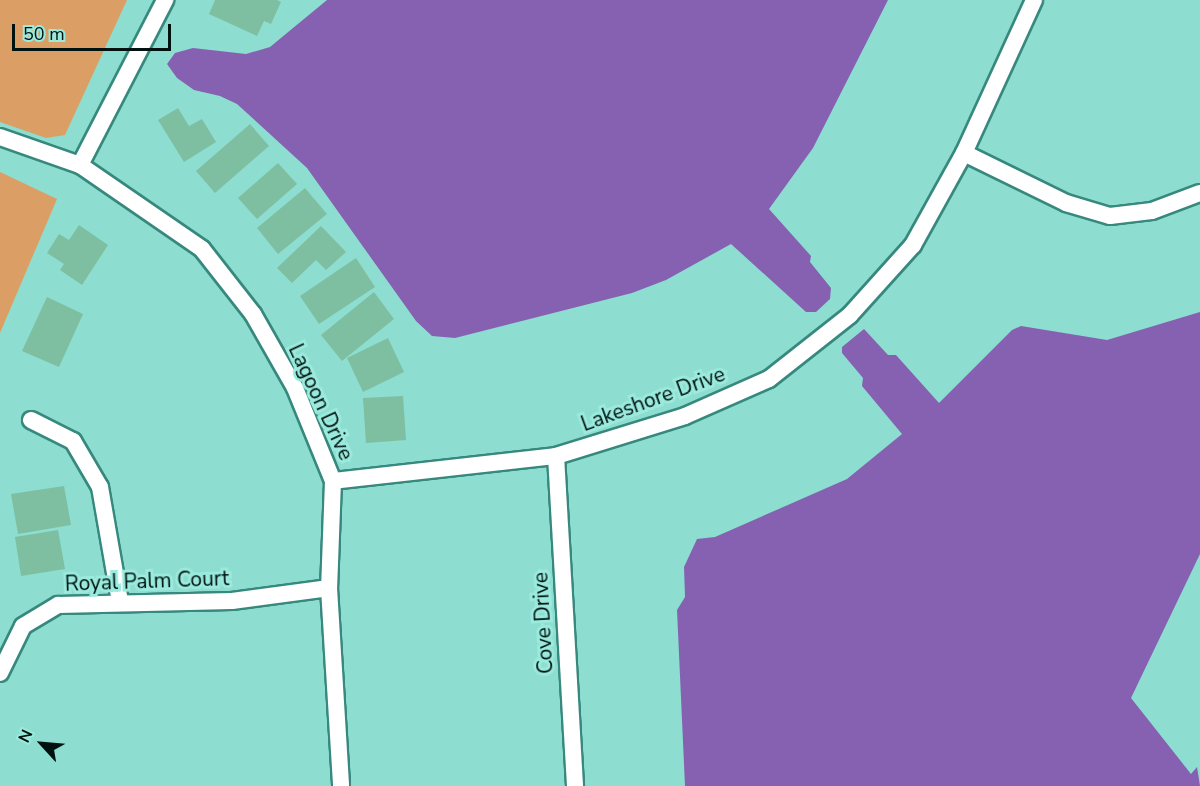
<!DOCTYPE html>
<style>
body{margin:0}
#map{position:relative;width:1200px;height:786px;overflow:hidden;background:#8dddd0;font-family:"Nunito Sans",sans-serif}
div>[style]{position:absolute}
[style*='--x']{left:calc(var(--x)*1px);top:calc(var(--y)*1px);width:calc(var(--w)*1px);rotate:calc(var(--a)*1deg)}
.green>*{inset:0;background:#db9f65}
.water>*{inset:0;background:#8661b2}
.building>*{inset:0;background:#7ebfa1}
.roads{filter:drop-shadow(2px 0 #37887d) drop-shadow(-2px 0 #37887d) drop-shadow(0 2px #37887d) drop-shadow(0 -2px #37887d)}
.street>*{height:16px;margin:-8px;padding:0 8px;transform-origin:8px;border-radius:8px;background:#fff}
span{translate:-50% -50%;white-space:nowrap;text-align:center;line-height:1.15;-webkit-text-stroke:6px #9aeadd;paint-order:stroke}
.street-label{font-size:21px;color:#00120f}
.north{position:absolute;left:12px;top:714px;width:60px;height:60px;-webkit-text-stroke:4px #9aeadd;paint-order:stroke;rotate:296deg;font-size:16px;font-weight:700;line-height:24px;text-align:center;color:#00120f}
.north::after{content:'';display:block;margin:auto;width:21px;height:27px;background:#00120f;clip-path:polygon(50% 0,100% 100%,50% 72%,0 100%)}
.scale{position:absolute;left:12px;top:24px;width:159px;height:27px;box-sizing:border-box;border:3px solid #00120f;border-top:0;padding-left:8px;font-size:18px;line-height:21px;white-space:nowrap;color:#00120f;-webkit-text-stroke:4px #9aeadd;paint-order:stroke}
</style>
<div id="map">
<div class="green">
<i style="clip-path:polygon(0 0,127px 0,65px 135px,46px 138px,0 122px)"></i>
<i style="clip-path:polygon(0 172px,57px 199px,0 333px)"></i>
</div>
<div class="water">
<i style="clip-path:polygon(327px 0,888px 0,813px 148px,769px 209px,811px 256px,810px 262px,831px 288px,830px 299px,816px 312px,806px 312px,731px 244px,666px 280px,632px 293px,455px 338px,432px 336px,416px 321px,307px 168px,237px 104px,220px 96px,194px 90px,177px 78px,167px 64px,175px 53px,193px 48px,246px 54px,270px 47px)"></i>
<i style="clip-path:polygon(1200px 312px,1200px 554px,1131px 698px,1191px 774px,1197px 767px,1200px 786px,685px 786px,677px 610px,685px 597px,684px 567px,697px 539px,715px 537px,847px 479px,902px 434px,862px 386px,863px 378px,842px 353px,842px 347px,864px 329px,888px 355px,896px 355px,939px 403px,1012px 330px,1021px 326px,1107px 340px)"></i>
</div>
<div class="building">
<i style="clip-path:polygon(215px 0,277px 0,281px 2px,271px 24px,264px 21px,257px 36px,209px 14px)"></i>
<i style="clip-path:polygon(178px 108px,189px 126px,202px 119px,216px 142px,184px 162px,158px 120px)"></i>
<i style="clip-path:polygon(250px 124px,269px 146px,215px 193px,196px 171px)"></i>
<i style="clip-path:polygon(278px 163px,297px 184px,257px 219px,238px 198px)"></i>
<i style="clip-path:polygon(305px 188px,327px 214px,278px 254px,257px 228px)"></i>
<i style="clip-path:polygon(79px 225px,108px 245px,82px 285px,60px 270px,64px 264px,47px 253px,59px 234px,69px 240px)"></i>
<i style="clip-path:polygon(321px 226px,346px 252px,326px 270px,316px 260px,292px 283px,277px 268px)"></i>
<i style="clip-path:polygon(356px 258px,375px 287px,319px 324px,300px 296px)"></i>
<i style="clip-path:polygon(374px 292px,394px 319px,342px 361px,321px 335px)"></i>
<i style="clip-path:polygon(47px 297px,83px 314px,59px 367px,22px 351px)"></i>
<i style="clip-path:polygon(388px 338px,404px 372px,363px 392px,347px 358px)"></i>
<i style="clip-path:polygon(403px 396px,406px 440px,366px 443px,363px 398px)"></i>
<i style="clip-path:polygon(64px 486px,71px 525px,18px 534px,11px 494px)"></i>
<i style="clip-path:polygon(58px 530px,65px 569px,21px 576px,15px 537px)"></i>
</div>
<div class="roads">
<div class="street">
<i style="--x:0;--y:137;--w:85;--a:19.3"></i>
<i style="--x:80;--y:165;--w:148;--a:34.5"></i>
<i style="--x:202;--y:249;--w:83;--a:51.9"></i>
<i style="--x:253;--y:314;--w:85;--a:60.4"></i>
<i style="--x:295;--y:388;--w:100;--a:67.8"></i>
<i style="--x:333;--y:481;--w:107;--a:92.1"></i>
<i style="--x:329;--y:588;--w:198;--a:86.5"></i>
<i style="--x:964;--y:153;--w:114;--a:26.1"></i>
<i style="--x:1066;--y:203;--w:46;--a:16.5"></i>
<i style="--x:1110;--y:216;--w:42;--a:-6.8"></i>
<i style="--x:1152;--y:211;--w:51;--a:-20.6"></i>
<i style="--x:80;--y:165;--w:186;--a:-62.7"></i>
<i style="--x:31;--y:420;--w:47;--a:26.6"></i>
<i style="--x:73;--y:441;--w:53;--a:59.6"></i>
<i style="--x:100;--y:487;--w:117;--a:80.1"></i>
<i style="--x:556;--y:456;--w:331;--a:86.7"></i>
<i style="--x:333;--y:481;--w:224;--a:-6.4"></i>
<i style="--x:556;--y:456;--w:135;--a:-17.2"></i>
<i style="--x:685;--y:416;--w:92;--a:-23.8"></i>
<i style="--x:769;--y:379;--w:103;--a:-38.3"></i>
<i style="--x:850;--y:315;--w:94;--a:-48"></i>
<i style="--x:913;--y:245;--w:105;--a:-61"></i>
<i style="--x:964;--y:153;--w:168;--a:-65.4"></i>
<i style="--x:0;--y:673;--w:52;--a:-63.9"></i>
<i style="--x:23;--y:626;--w:41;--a:-31"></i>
<i style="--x:58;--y:605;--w:174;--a:-1.3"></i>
<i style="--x:232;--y:601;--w:98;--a:-7.6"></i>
</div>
</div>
<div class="street-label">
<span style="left:653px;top:399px;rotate:-20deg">Lakeshore Drive</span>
<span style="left:321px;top:402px;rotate:65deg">Lagoon Drive</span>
<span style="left:147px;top:581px;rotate:-2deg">Royal Palm Court</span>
<span style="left:543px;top:623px;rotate:-93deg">Cove Drive</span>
</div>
<div class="north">N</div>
<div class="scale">50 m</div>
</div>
